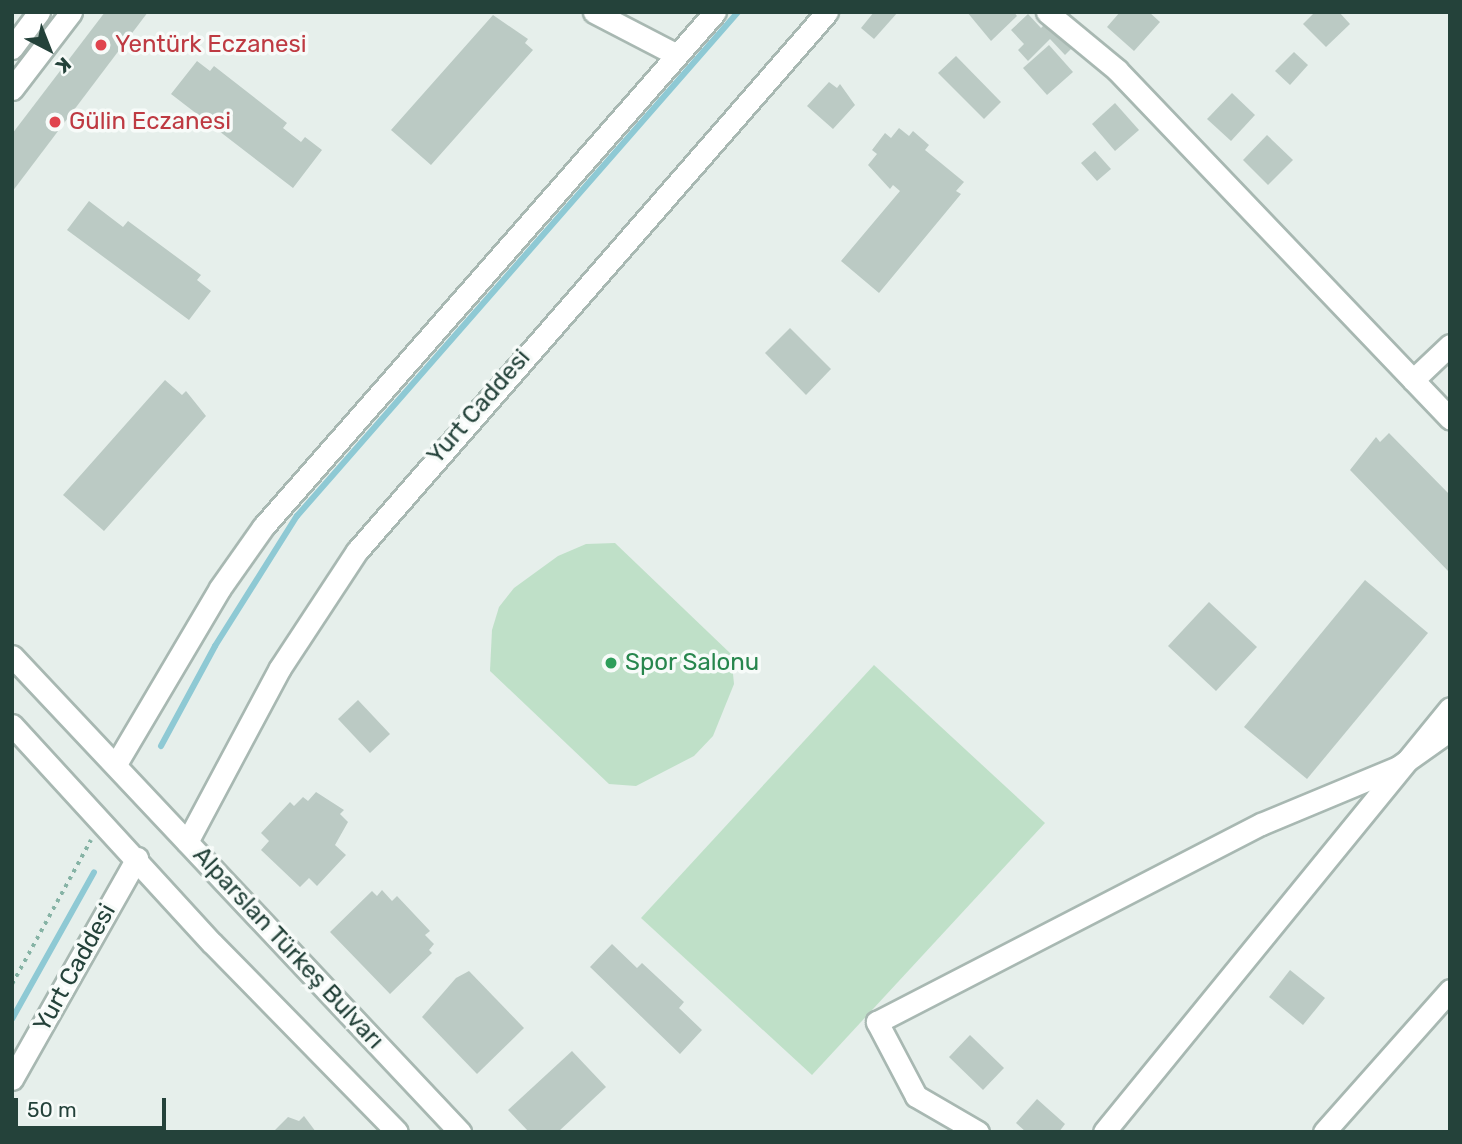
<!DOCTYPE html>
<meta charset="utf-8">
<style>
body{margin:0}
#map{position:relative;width:1462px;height:1144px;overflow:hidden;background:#e6efeb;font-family:Rubik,sans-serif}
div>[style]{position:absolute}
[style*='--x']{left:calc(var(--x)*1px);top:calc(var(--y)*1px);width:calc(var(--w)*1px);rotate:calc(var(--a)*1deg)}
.green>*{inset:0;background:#bfe0c8}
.stream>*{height:6px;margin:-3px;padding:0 3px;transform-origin:3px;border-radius:3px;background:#8ec9d4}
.building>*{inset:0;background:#bbcac4}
.path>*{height:3.5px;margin-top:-1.75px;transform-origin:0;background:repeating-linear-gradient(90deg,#86b3a5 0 3.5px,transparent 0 8.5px)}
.roads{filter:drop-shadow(2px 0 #a8b8b2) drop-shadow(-2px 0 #a8b8b2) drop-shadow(0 2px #a8b8b2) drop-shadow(0 -2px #a8b8b2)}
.street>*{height:21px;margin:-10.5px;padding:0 10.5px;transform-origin:10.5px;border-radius:10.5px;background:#fff}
.secondary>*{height:21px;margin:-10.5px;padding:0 10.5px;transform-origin:10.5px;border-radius:10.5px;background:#fff}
.dots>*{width:19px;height:19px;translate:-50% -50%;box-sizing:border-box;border:4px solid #f7fbf9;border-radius:50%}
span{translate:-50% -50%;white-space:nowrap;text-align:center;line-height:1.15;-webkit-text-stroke:7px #f7fbf9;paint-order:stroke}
.health-label{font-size:24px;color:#be3a42}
.left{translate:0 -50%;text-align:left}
.street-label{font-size:24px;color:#24423a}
.leisure-label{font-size:24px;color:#27864d}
.frame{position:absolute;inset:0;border:14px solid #24423a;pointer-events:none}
.north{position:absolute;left:14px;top:14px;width:70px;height:70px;-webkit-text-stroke:5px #f7fbf9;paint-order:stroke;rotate:138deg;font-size:19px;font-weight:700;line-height:28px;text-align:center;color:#24423a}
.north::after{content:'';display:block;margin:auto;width:24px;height:32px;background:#24423a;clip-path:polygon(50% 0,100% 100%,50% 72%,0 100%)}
.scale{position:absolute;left:14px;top:1098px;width:152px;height:32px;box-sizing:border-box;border:4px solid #24423a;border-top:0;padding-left:9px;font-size:21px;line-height:24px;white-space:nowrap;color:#24423a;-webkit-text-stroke:5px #f7fbf9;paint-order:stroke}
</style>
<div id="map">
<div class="green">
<i style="clip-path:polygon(615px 543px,731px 654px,734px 684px,713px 736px,694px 756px,636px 786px,609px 784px,490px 671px,492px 630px,499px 607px,514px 588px,558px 556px,586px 544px)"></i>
<i style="clip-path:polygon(874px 665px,1045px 823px,812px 1075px,641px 918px)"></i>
</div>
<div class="stream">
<i style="--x:161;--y:746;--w:114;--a:-61.6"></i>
<i style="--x:215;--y:646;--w:154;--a:-57.8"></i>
<i style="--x:297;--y:516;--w:670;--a:-48.81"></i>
<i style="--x:12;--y:1019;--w:168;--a:-60.8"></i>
</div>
<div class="building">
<i style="clip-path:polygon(105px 12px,148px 12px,12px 192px,12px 134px)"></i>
<i style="clip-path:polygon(874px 12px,898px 12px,874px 39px,861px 28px)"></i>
<i style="clip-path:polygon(967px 12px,1014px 12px,1017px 16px,991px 41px)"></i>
<i style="clip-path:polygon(1120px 12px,1149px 12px,1160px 22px,1134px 51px,1107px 27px)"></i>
<i style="clip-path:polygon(1315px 12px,1339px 12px,1350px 24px,1326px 47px,1303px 24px)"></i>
<i style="clip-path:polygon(1028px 14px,1041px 28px,1048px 21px,1073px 47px,1065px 55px,1050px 39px,1028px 61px,1018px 50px,1024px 44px,1011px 30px)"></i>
<i style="clip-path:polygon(493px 15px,528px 39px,525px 43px,533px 50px,431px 165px,391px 130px)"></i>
<i style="clip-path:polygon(1049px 45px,1073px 72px,1047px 95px,1023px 68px)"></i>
<i style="clip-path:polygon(1294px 52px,1308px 65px,1290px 85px,1275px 71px)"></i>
<i style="clip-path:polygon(956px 56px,1001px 102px,984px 119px,938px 73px)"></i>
<i style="clip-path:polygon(197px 61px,210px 71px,214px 66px,287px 123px,283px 128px,301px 142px,305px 137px,322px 150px,293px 188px,171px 94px)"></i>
<i style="clip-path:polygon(829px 82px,837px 88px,840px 84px,855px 105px,833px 129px,807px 106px)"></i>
<i style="clip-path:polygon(1232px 93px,1255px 115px,1231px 141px,1207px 119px)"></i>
<i style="clip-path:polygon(1115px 103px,1139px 130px,1115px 151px,1092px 124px)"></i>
<i style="clip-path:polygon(899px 128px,909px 136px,913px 131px,929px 145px,925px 150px,964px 182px,956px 191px,961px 194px,879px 293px,841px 261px,900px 191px,893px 185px,890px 189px,868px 165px,877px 154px,872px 150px,885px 133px,891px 138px)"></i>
<i style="clip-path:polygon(1267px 135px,1293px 160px,1268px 185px,1243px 160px)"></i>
<i style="clip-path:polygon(1095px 151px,1111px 169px,1097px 181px,1081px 163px)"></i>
<i style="clip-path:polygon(89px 201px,123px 227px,128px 221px,201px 275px,197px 280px,211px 291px,189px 320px,67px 230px)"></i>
<i style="clip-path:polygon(790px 328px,831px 369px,806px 395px,765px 353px)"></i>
<i style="clip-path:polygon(165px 380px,182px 395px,186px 391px,206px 416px,104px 531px,63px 495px)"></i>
<i style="clip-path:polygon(1389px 433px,1450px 495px,1450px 573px,1350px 470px,1376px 437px,1380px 442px)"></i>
<i style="clip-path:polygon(1365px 580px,1428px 633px,1307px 779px,1244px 727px)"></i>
<i style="clip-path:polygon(1209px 602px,1257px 647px,1216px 691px,1168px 646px)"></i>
<i style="clip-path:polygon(358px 700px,390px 734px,370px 753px,338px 719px)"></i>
<i style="clip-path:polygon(316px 792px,344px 810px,340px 814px,348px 822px,335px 845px,346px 855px,317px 886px,309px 878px,300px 887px,261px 850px,269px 841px,261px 833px,290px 802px,294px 806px,303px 797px,308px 801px)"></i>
<i style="clip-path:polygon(382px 890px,392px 901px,397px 896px,430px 931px,425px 935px,434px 944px,429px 950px,432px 953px,390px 994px,330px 932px,372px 891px,377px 896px)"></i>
<i style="clip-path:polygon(612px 944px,637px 968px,642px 963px,684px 1002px,679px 1008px,702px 1030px,680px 1054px,590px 967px)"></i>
<i style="clip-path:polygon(1290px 970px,1325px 998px,1303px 1025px,1269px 997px)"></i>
<i style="clip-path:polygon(469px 971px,524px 1028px,477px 1074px,422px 1017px,456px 978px)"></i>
<i style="clip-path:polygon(970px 1035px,1004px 1068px,983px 1090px,949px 1057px)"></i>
<i style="clip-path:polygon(572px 1051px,606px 1087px,558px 1132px,529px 1132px,508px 1110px)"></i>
<i style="clip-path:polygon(1037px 1099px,1065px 1124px,1059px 1132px,1026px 1132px,1016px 1123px)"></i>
<i style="clip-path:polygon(304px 1116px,316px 1132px,273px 1132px,288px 1117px,299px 1121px)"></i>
</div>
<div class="path">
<i style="--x:12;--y:984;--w:164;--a:-61.3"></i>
</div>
<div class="roads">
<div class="street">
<i style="--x:594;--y:12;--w:93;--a:27.4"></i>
<i style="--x:1047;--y:12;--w:91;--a:39.6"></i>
<i style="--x:1117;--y:70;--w:482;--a:46.3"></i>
<i style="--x:1413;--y:380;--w:51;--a:-43.4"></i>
<i style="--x:978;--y:1132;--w:72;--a:-149.9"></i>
<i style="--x:916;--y:1096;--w:84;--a:-117.8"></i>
<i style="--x:877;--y:1022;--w:432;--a:-27.3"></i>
<i style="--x:1261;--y:824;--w:148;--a:-22.6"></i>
<i style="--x:1398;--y:767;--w:64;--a:-35.4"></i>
<i style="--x:1324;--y:1132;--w:190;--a:-48.4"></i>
</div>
<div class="secondary">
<i style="--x:12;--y:48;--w:45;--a:-53.1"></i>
<i style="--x:12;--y:89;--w:97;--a:-52.5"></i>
<i style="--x:12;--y:656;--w:654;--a:46.74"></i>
<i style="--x:12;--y:725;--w:296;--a:47.5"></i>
<i style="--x:212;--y:943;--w:264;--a:45.6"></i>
<i style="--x:116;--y:764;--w:204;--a:-59.4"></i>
<i style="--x:220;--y:588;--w:75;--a:-54.8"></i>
<i style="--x:263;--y:527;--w:685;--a:-48.73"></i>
<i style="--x:187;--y:842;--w:197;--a:-61.9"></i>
<i style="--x:280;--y:668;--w:140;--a:-56.7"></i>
<i style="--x:357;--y:551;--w:715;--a:-48.91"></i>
<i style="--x:12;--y:1079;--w:254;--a:-60.5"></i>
<i style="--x:1104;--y:1132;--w:547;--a:-50.78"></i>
</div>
</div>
<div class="dots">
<i style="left:101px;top:45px;background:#e0444e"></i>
<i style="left:55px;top:122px;background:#e0444e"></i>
<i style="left:611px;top:663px;background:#2e9e5b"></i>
</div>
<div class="health-label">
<span class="left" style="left:115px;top:45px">Yentürk Eczanesi</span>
<span class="left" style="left:69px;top:122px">Gülin Eczanesi</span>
</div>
<div class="street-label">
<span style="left:479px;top:407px;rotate:-49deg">Yurt Caddesi</span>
<span style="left:288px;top:948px;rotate:47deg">Alparslan Türkeş Bulvarı</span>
<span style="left:75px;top:968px;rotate:-61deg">Yurt Caddesi</span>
</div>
<div class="leisure-label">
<span class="left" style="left:625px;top:663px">Spor Salonu</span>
</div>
<div class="frame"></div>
<div class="north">K</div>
<div class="scale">50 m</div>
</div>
